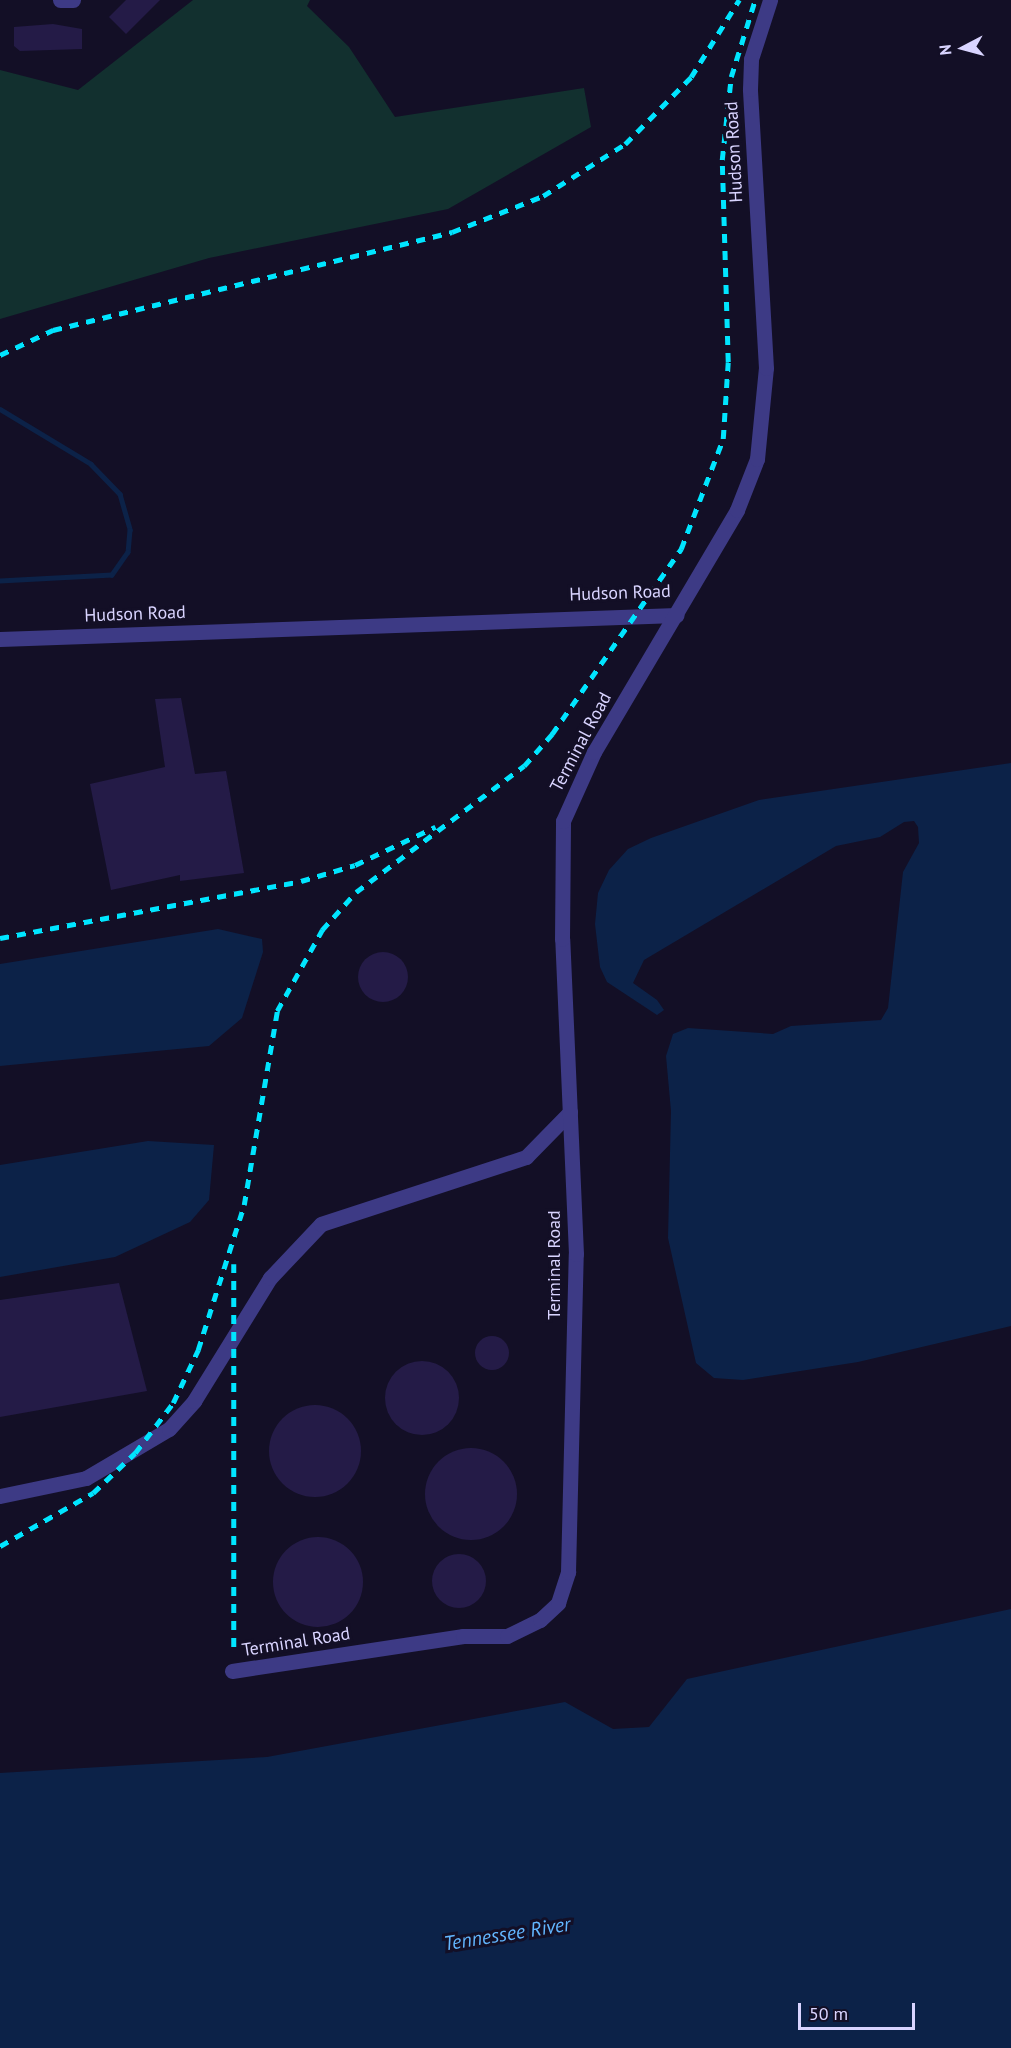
<!DOCTYPE html>
<style>
body{margin:0}
#map{position:relative;width:1011px;height:2048px;overflow:hidden;background:#130f26;font-family:"PT Sans",sans-serif}
div>[style]{position:absolute}
[style*='--x']{left:calc(var(--x)*1px);top:calc(var(--y)*1px);width:calc(var(--w)*1px);rotate:calc(var(--a)*1deg)}
.green>*{inset:0;background:#12302f}
.water>*{inset:0;background:#0c2248}
.stream>*{height:4.5px;margin:-2.25px;padding:0 2.25px;transform-origin:2.25px;border-radius:2.25px;background:#0c2248}
.building>*{inset:0;background:#241b47}
.round{border-radius:50%}
.minor>*{height:15px;margin:-7.5px;padding:0 7.5px;transform-origin:7.5px;border-radius:7.5px;background:#3d3a85}
.rail>*{height:4.5px;margin-top:-2.25px;transform-origin:0;background:repeating-linear-gradient(90deg,#00e5ff 0 9px,transparent 0 17px)}
span{translate:-50% -50%;white-space:nowrap;text-align:center;line-height:1.15;-webkit-text-stroke:6px #130f26;paint-order:stroke}
.street-label{font-size:18px;color:#d9d4ff}
.water-label{font-size:20px;color:#62b6ff;font-style:italic}
.north{position:absolute;left:933px;top:18px;width:60px;height:60px;-webkit-text-stroke:4px #130f26;paint-order:stroke;rotate:264deg;font-size:16px;font-weight:700;line-height:24px;text-align:center;color:#d9d4ff}
.north::after{content:'';display:block;margin:auto;width:21px;height:27px;background:#d9d4ff;clip-path:polygon(50% 0,100% 100%,50% 72%,0 100%)}
.scale{position:absolute;left:798px;top:2003px;width:117px;height:27px;box-sizing:border-box;border:3px solid #d9d4ff;border-top:0;padding-left:8px;font-size:18px;line-height:21px;white-space:nowrap;color:#d9d4ff;-webkit-text-stroke:4px #130f26;paint-order:stroke}
</style>
<div id="map">
<div class="green">
<i style="clip-path:polygon(193px 0,310px 0,307px 6px,349px 47px,395px 117px,584px 88px,591px 127px,448px 209px,209px 258px,0 319px,0 70px,78px 90px)"></i>
</div>
<div class="water">
<i style="clip-path:polygon(1011px 763px,1011px 1326px,858px 1362px,743px 1380px,714px 1378px,696px 1363px,668px 1238px,671px 1111px,666px 1056px,673px 1034px,688px 1028px,773px 1034px,791px 1026px,881px 1020px,888px 1008px,903px 872px,919px 843px,918px 827px,914px 821px,904px 822px,880px 837px,836px 846px,644px 960px,633px 983px,657px 1000px,664px 1010px,657px 1015px,607px 982px,600px 967px,595px 924px,598px 893px,609px 870px,628px 849px,651px 838px,759px 800px)"></i>
<i style="clip-path:polygon(218px 929px,262px 939px,263px 952px,242px 1018px,209px 1046px,0 1066px,0 964px)"></i>
<i style="clip-path:polygon(148px 1141px,214px 1145px,209px 1200px,190px 1222px,115px 1257px,0 1277px,0 1165px)"></i>
<i style="clip-path:polygon(1011px 1609px,1011px 2048px,0 2048px,0 1773px,267px 1757px,565px 1702px,613px 1729px,649px 1727px,687px 1679px)"></i>
</div>
<div class="stream">
<i style="--x:0;--y:409;--w:106;--a:31.1"></i>
<i style="--x:91;--y:464;--w:42;--a:46"></i>
<i style="--x:120;--y:494;--w:37;--a:74"></i>
<i style="--x:130;--y:530;--w:22;--a:95"></i>
<i style="--x:128;--y:552;--w:28;--a:125"></i>
<i style="--x:112;--y:575;--w:112;--a:176.9"></i>
</div>
<div class="building">
<i style="clip-path:polygon(126px 0,160px 0,126px 34px,109px 17px)"></i>
<i style="clip-path:polygon(53px 24px,82px 29px,82px 49px,20px 51px,14px 46px,14px 27px)"></i>
<i style="clip-path:polygon(181px 698px,195px 774px,226px 771px,244px 873px,180px 881px,180px 875px,111px 890px,90px 784px,165px 767px,155px 699px)"></i>
<i class="round" style="left:358px;top:952px;width:50px;height:50px"></i>
<i style="clip-path:polygon(119px 1283px,147px 1391px,0 1417px,0 1300px)"></i>
<i class="round" style="left:475px;top:1336px;width:34px;height:34px"></i>
<i class="round" style="left:385px;top:1361px;width:74px;height:74px"></i>
<i class="round" style="left:269px;top:1405px;width:92px;height:92px"></i>
<i class="round" style="left:425px;top:1448px;width:92px;height:92px"></i>
<i class="round" style="left:273px;top:1537px;width:90px;height:90px"></i>
<i class="round" style="left:432px;top:1554px;width:54px;height:54px"></i>
</div>
<div class="minor">
<i style="--x:60;--y:0;--w:13;--a:0"></i>
<i style="--x:0;--y:639;--w:677;--a:-2.03"></i>
<i style="--x:0;--y:1496;--w:88;--a:-11.8"></i>
<i style="--x:86;--y:1478;--w:96;--a:-30.6"></i>
<i style="--x:169;--y:1429;--w:38;--a:-48"></i>
<i style="--x:194;--y:1401;--w:145;--a:-58.3"></i>
<i style="--x:270;--y:1278;--w:74;--a:-46.6"></i>
<i style="--x:321;--y:1224;--w:216;--a:-18.1"></i>
<i style="--x:526;--y:1157;--w:63;--a:-45.6"></i>
<i style="--x:232;--y:1671;--w:234;--a:-8.6"></i>
<i style="--x:463;--y:1636;--w:44;--a:0"></i>
<i style="--x:507;--y:1636;--w:37;--a:-26"></i>
<i style="--x:540;--y:1620;--w:25;--a:-43"></i>
<i style="--x:558;--y:1603;--w:33;--a:-72"></i>
<i style="--x:568;--y:1572;--w:318;--a:-88.6"></i>
<i style="--x:576;--y:1254;--w:315;--a:-92.5"></i>
<i style="--x:562;--y:939;--w:118;--a:-89.5"></i>
<i style="--x:563;--y:821;--w:76;--a:-65.8"></i>
<i style="--x:594;--y:752;--w:281;--a:-59.4"></i>
<i style="--x:737;--y:510;--w:55;--a:-68.6"></i>
<i style="--x:757;--y:459;--w:91;--a:-84.4"></i>
<i style="--x:766;--y:368;--w:279;--a:-93.3"></i>
<i style="--x:750;--y:89;--w:30;--a:-88"></i>
<i style="--x:751;--y:59;--w:62;--a:-72.1"></i>
</div>
<div class="rail">
<i style="--x:0;--y:355;--w:59;--a:-25.3"></i>
<i style="--x:53;--y:330;--w:411;--a:-13.8"></i>
<i style="--x:452;--y:232;--w:98;--a:-21.6"></i>
<i style="--x:543;--y:196;--w:97;--a:-32.4"></i>
<i style="--x:625;--y:144;--w:94;--a:-45.4"></i>
<i style="--x:691;--y:77;--w:91;--a:-58.1"></i>
<i style="--x:0;--y:938;--w:306;--a:-10.7"></i>
<i style="--x:301;--y:881;--w:56;--a:-16.5"></i>
<i style="--x:355;--y:865;--w:89;--a:-25.4"></i>
<i style="--x:234;--y:1264;--w:387;--a:90"></i>
<i style="--x:0;--y:1546;--w:107;--a:-29.7"></i>
<i style="--x:93;--y:1493;--w:58;--a:-43.6"></i>
<i style="--x:135;--y:1453;--w:63;--a:-52.8"></i>
<i style="--x:173;--y:1403;--w:59;--a:-64.7"></i>
<i style="--x:198;--y:1350;--w:152;--a:-72.4"></i>
<i style="--x:244;--y:1205;--w:197;--a:-80.3"></i>
<i style="--x:277;--y:1011;--w:93;--a:-60.9"></i>
<i style="--x:322;--y:930;--w:51;--a:-48.2"></i>
<i style="--x:356;--y:892;--w:210;--a:-36.9"></i>
<i style="--x:524;--y:766;--w:43;--a:-48.8"></i>
<i style="--x:552;--y:734;--w:226;--a:-55.1"></i>
<i style="--x:681;--y:549;--w:118;--a:-69.1"></i>
<i style="--x:723;--y:439;--w:77;--a:-86.3"></i>
<i style="--x:728;--y:362;--w:202;--a:-91.7"></i>
<i style="--x:722;--y:160;--w:83;--a:-83.8"></i>
<i style="--x:731;--y:77;--w:81;--a:-72.7"></i>
</div>
<div class="street-label">
<span style="left:734px;top:152px;rotate:-93deg">Hudson Road</span>
<span style="left:620px;top:593px;rotate:-2deg">Hudson Road</span>
<span style="left:135px;top:614px;rotate:-2deg">Hudson Road</span>
<span style="left:581px;top:742px;rotate:-62deg">Terminal Road</span>
<span style="left:554px;top:1265px;rotate:-90deg">Terminal Road</span>
<span style="left:296px;top:1642px;rotate:-9deg">Terminal Road</span>
</div>
<div class="water-label">
<span style="left:507px;top:1934px;rotate:-9deg">Tennessee River</span>
</div>
<div class="north">N</div>
<div class="scale">50 m</div>
</div>
